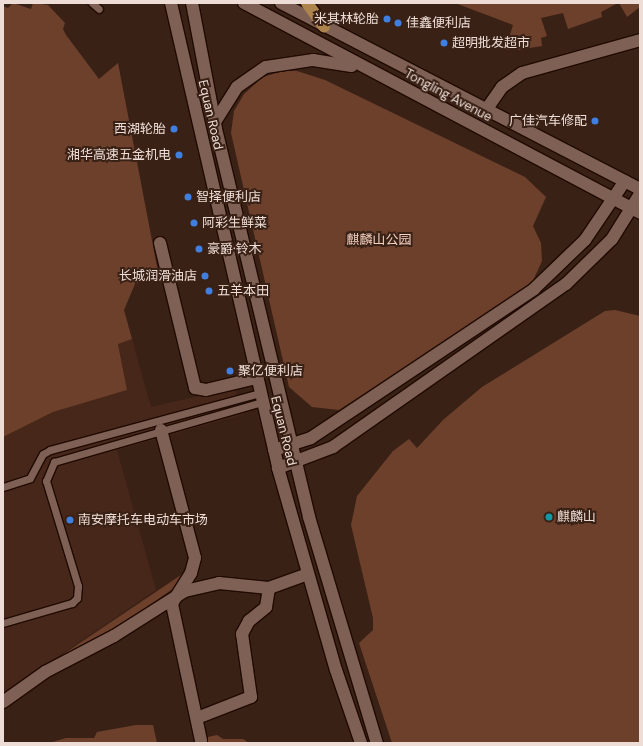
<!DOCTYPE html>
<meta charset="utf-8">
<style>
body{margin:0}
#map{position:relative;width:643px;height:746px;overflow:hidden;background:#3a2116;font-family:"DM Sans","Noto Sans SC",sans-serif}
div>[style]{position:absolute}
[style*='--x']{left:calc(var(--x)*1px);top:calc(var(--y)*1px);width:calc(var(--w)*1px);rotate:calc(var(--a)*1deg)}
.built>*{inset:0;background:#462719}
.green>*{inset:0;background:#6d402b}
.roads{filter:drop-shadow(1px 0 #200a02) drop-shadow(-1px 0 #200a02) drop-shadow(0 1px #200a02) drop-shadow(0 -1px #200a02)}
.lane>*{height:7px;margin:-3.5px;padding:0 3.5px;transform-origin:3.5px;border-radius:3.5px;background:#7e6154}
.street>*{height:12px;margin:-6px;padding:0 6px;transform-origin:6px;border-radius:6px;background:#7e6154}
.secondary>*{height:12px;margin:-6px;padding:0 6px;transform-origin:6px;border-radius:6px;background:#7e6154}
.primary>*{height:12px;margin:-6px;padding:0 6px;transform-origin:6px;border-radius:6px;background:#ae844d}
.dots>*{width:11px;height:11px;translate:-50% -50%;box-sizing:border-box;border:2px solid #3a2116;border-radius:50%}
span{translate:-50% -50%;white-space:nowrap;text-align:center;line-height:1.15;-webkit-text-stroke:4px #3a2116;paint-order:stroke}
.poi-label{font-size:13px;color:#eeddd6}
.right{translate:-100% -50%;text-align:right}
.left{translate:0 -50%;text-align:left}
.street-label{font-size:13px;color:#eeddd6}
.park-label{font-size:13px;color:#f4d1c1}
.frame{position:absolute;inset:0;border:4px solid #eeddd6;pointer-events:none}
</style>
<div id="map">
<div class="built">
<i style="clip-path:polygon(132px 339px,151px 407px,234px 388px,244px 414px,117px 450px,156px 590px,3px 694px,3px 437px,53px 412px,127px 390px,118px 343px)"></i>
</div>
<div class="green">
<i style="clip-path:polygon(13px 3px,31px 9px,33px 3px,48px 5px,65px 23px,63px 29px,66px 35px,99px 79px,118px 63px,159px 277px,135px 284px,124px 310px,132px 339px,118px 344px,127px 390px,53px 412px,3px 437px,3px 6px,8px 8px)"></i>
<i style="clip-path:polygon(455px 3px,618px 3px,601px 12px,602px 17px,568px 29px,563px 13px,541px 18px,547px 36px,541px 38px,542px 46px,517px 50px,505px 50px,513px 25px)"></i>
<i style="clip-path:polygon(619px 3px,640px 3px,640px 7px,627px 17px)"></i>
<i style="clip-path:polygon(283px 71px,297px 71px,325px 80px,525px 177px,546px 197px,533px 226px,541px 243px,542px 261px,531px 285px,339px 410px,312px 407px,289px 387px,231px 133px,234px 111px,244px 94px,263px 77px)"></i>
<i style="clip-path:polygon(615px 310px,640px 316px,640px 743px,392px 743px,359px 643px,373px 630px,373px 618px,351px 525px,357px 496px,393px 451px,409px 439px,417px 448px,443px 420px,482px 387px,605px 311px)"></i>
<i style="clip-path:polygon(184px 573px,174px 588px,120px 626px,56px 659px)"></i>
<i style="clip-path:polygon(136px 725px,153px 725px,157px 743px,49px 743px,66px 738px,94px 738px,97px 732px)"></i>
<i style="clip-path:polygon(217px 735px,223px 739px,243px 739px,249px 743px,202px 743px,203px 738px)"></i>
</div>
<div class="roads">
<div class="lane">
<i style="--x:92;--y:3;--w:9;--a:41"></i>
<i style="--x:3;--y:487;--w:28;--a:-18"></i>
<i style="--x:30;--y:478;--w:27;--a:-62"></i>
<i style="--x:43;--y:454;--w:8;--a:-30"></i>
<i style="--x:50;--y:450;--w:218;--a:-15.2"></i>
<i style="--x:3;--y:623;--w:72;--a:-16.2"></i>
<i style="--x:72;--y:603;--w:7;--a:-45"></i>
<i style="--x:77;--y:598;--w:12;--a:-85"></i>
<i style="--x:78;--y:586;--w:110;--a:-106.9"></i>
<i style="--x:46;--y:481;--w:21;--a:-67"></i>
<i style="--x:54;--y:462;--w:216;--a:-16.1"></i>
</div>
<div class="street">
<i style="--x:486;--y:110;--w:28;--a:-55"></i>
<i style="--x:502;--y:87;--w:24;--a:-35"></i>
<i style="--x:522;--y:73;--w:123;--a:-15.6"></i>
<i style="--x:160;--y:243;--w:149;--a:76.4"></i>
<i style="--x:195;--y:388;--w:11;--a:10"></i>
<i style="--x:206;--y:390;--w:51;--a:-13.5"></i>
<i style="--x:161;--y:430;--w:132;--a:75.1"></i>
<i style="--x:195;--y:558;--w:16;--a:105"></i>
<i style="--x:191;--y:573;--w:36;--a:122"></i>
<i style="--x:172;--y:604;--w:140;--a:78"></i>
<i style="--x:274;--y:450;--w:39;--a:-18"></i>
<i style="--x:311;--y:438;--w:268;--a:-33.7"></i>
<i style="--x:534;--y:289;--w:71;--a:-43.9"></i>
<i style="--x:585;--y:240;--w:71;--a:-55.9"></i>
<i style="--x:278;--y:468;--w:59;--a:-20.9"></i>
<i style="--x:333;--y:447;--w:284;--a:-35"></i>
<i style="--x:566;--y:284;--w:64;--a:-44.4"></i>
<i style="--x:612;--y:239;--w:53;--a:-58.1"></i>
<i style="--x:3;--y:702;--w:52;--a:-35.5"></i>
<i style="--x:45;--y:672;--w:78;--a:-27.6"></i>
<i style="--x:114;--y:636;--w:84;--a:-32.4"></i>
<i style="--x:185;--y:591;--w:35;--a:-13"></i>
<i style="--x:219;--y:583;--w:50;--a:5.7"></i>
<i style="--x:269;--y:588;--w:41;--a:-19.7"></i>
<i style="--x:197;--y:718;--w:58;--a:-21.3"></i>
<i style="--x:251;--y:697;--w:64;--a:-98.1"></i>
<i style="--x:242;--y:634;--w:15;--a:-62"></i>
<i style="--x:249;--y:621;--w:22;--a:-39"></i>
<i style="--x:266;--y:607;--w:19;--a:-81"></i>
</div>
<div class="secondary">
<i style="--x:171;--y:3;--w:477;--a:77"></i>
<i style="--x:278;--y:468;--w:210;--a:74"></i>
<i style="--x:336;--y:670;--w:77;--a:71.1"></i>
<i style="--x:192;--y:3;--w:128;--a:79.2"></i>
<i style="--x:216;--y:129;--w:399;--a:76.5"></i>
<i style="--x:309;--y:517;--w:236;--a:73.3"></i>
<i style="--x:244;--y:3;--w:448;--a:27.9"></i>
<i style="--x:281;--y:3;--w:404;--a:27.4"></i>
<i style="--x:215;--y:122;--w:41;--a:-57.8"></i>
<i style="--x:237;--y:87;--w:35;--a:-35"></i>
<i style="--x:266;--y:67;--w:48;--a:-8.5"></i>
<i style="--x:313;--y:60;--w:39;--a:9"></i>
</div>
<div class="primary">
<i style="--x:307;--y:3;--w:29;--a:54"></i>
</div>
</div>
<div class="dots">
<i style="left:387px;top:19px;background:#3f7fe0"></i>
<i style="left:398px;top:23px;background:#3f7fe0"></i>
<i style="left:444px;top:43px;background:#3f7fe0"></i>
<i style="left:595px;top:121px;background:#3f7fe0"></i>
<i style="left:174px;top:129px;background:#3f7fe0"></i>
<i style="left:179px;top:155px;background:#3f7fe0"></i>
<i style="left:188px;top:197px;background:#3f7fe0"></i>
<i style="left:194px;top:223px;background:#3f7fe0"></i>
<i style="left:199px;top:249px;background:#3f7fe0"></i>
<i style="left:205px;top:276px;background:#3f7fe0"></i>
<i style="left:209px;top:291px;background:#3f7fe0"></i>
<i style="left:230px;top:371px;background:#3f7fe0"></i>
<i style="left:549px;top:517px;background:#0f9aa8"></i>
<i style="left:70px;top:520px;background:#3f7fe0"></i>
</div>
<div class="poi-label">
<span class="right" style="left:379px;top:19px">米其林轮胎</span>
<span class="left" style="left:406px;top:23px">佳鑫便利店</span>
<span class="left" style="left:452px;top:43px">超明批发超市</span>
<span class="right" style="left:587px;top:121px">广佳汽车修配</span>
<span class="right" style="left:166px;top:129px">西湖轮胎</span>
<span class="right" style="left:171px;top:155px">湘华高速五金机电</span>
<span class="left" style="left:196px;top:197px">智择便利店</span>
<span class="left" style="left:202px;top:223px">阿彩生鲜菜</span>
<span class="left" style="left:207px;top:249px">豪爵·铃木</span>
<span class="right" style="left:197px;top:276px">长城润滑油店</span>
<span class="left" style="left:217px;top:291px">五羊本田</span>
<span class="left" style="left:238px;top:371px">聚亿便利店</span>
<span class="left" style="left:557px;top:517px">麒麟山</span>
<span class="left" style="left:78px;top:520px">南安摩托车电动车市场</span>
</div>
<div class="street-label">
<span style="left:448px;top:96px;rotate:28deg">Tongling Avenue</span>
<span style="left:210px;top:115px;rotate:77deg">Equan Road</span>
<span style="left:283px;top:431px;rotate:76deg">Equan Road</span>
</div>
<div class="park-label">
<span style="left:379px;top:240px">麒麟山公园</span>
</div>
<div class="frame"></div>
</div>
